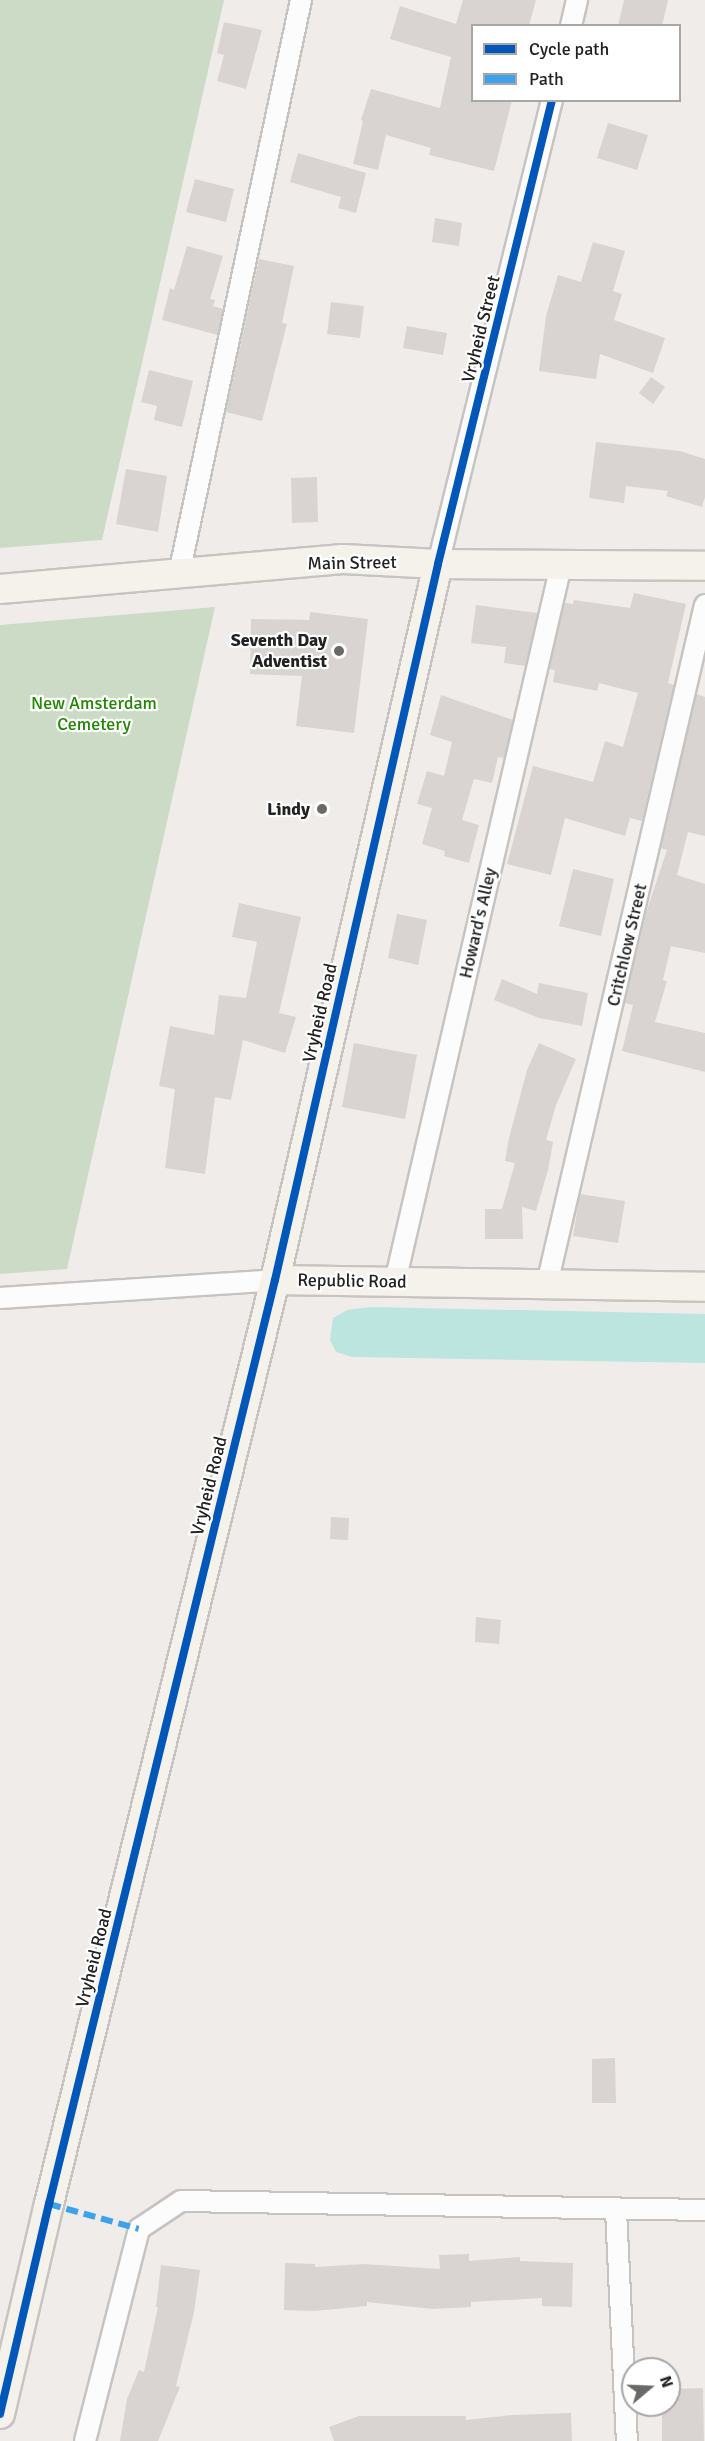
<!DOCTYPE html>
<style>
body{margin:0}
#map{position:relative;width:705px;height:2441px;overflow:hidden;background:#f0ecea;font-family:Signika,sans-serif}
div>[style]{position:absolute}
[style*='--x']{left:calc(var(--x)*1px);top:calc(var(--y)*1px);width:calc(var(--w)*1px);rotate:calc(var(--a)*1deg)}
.cemetery>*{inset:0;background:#ccdbc5}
.water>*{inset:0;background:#bce5e0}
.building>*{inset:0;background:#d9d4d2}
.roads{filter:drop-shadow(2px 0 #c6c4c3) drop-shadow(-2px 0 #c6c4c3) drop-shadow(0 2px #c6c4c3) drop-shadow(0 -2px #c6c4c3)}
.street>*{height:20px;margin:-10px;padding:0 10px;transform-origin:10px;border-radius:10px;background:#fdfcfc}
.secondary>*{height:28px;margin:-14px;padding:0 14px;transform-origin:14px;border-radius:14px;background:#f5f2ec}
.quiet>*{height:6px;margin-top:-3px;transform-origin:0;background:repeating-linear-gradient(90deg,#3ea2ea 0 12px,transparent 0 18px)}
.cycleway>*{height:8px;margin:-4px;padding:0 4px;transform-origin:4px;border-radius:4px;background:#0057b8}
.dots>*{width:16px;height:16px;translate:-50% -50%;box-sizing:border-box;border:3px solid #fff;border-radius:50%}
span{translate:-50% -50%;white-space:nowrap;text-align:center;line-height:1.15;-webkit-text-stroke:4.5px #fff;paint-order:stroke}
.street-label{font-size:18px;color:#222}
.poi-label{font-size:18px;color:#222;font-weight:700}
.right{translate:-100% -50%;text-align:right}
.park-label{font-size:18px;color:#248506}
.legend{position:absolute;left:471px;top:24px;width:210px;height:78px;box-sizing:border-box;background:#fff;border:2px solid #a7a7a7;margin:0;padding:8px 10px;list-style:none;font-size:18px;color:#222}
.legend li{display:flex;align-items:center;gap:12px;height:30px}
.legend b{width:30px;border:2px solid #a7a7a7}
.north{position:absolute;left:621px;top:2357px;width:60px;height:60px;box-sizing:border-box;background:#fff;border:2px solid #a7a7a7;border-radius:50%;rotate:71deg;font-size:16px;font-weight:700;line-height:24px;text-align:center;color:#222}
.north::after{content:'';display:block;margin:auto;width:21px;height:27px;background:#6a6968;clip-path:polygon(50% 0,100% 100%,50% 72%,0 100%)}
</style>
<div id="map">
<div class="cemetery">
<i style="clip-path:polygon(0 0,224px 0,102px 540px,0 548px)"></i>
<i style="clip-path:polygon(215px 607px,67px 1269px,0 1274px,0 625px)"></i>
</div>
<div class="water">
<i style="clip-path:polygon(371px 1307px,705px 1314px,705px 1363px,352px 1357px,336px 1352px,330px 1340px,333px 1318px,347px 1310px)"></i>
</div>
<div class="building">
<i style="clip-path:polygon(463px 0,536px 0,529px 26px,472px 26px,472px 100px,512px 100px,494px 171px,429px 155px,431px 148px,386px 135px,378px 170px,353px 164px,363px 121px,361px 120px,371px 89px,440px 108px,451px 57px,390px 39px,400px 6px,456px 24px)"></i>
<i style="clip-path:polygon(624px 0,668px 0,662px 26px,618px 26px)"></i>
<i style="clip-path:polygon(224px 22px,262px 30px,246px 89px,217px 81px,224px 55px,217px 53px)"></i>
<i style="clip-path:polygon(608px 123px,648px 135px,637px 170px,597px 158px)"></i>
<i style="clip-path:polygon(298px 153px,366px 173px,356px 213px,338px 208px,341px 197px,290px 182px)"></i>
<i style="clip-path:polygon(195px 179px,234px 189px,226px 222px,186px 212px)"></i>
<i style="clip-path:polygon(435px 218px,462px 223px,459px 246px,432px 242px)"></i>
<i style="clip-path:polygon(593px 242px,625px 251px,613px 291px,622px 294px,614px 320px,665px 338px,653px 373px,600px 354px,596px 379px,539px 371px,546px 316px,558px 275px,581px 282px)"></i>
<i style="clip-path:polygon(187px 246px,223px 256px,210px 299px,215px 300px,213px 306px,223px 309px,218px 335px,162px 320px,170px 288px,174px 290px)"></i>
<i style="clip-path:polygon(259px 259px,294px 266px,282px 323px,287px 324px,262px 421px,226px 412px)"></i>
<i style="clip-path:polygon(331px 302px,364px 306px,360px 338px,327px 334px)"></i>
<i style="clip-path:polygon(407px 326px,447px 333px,443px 355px,403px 348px)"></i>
<i style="clip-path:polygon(149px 370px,193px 381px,182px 427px,154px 420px,157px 406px,141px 402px)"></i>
<i style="clip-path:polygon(651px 377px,665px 387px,653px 404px,639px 393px)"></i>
<i style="clip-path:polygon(596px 442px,680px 451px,705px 459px,705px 497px,702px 507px,666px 496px,668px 491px,626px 486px,624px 503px,589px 498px)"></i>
<i style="clip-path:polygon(126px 469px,167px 476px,158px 532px,116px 524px)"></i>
<i style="clip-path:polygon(317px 477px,318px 522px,292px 523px,291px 478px)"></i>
<i style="clip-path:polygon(634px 593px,686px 604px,668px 683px,674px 685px,642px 821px,630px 818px,625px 836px,565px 818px,551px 875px,507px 864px,533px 766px,593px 782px,605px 741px,623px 747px,638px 693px,599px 683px,597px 691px,553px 682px,555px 670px,549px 669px,565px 603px,573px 604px,574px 600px,630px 608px)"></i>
<i style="clip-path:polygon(476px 605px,538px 613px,525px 666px,504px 663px,506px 647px,471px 643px)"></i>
<i style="clip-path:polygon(310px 612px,368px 619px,354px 733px,296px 726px,302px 676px,250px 674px,251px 619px,309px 620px)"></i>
<i style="clip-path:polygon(696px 694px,705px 697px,705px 836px,688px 832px,677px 875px,705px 884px,705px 953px,671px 946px,663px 980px,667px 981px,655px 1022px,705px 1033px,705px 1072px,622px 1051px,633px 1005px,625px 1003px,646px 913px,667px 850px,661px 848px)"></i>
<i style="clip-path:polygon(441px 695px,513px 720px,504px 758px,498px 757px,492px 783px,474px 779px,462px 820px,479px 825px,469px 863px,444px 856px,445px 851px,422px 844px,432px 808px,417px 804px,427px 771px,444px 776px,452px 742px,430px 735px)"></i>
<i style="clip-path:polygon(573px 869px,614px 879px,601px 936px,559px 926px)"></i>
<i style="clip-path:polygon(239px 903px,301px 917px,279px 1013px,296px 1017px,285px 1053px,243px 1040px,231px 1100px,215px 1097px,205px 1174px,165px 1168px,175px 1089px,159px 1086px,170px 1026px,214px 1035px,219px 995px,246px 998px,257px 942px,232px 937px)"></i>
<i style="clip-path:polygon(397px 914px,427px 920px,418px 965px,388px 958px)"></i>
<i style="clip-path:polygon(502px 979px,537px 994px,539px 983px,588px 993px,582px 1026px,539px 1018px,494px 1000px)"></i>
<i style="clip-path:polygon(354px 1043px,417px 1055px,405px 1119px,342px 1107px)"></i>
<i style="clip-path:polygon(539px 1043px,576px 1059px,556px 1105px,546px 1140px,553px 1142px,548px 1170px,536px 1211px,522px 1207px,523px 1239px,485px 1239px,485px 1209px,502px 1209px,515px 1163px,505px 1161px,509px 1138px,527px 1070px)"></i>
<i style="clip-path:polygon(580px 1194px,625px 1201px,618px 1243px,573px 1236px)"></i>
<i style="clip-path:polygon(331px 1517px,349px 1518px,348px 1540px,330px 1539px)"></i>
<i style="clip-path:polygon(476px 1617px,501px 1620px,499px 1644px,475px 1642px)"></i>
<i style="clip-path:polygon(615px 2058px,616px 2103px,592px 2103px,592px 2059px)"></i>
<i style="clip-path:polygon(469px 2254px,469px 2261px,520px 2257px,520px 2261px,573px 2263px,572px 2307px,542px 2306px,542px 2298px,471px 2302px,471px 2307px,433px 2309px,367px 2302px,367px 2306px,314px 2311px,284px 2310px,285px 2263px,315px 2264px,315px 2267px,364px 2264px,440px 2269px,439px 2255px)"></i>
<i style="clip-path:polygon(161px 2265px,200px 2270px,194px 2312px,176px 2386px,180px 2387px,158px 2441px,120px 2441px,127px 2399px,139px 2370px,144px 2372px,158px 2307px,156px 2307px)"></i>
<i style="clip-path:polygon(703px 2388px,704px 2441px,662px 2441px,662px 2405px,669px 2405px,669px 2389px)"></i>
<i style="clip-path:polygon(571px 2413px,572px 2441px,334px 2441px,329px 2427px,359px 2416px,466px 2416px,466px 2420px,512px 2415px)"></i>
</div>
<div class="roads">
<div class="street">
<i style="--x:571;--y:26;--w:27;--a:-77"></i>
<i style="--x:438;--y:564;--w:478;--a:-76.2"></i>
<i style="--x:179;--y:574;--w:587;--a:-78"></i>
<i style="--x:395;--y:1282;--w:736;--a:-76.96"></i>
<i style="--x:547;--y:1284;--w:697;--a:-76.9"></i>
<i style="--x:0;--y:1298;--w:276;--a:-3.7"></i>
<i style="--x:616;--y:2210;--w:231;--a:87.3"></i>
<i style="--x:85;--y:2441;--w:219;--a:-75.7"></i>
<i style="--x:139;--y:2229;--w:50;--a:-33.7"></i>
<i style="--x:181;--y:2201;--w:524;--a:0.98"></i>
</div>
<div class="secondary">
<i style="--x:0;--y:589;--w:344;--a:-5"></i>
<i style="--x:343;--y:559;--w:95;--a:3"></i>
<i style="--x:438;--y:564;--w:267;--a:0.4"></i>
<i style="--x:275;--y:1280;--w:430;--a:0.9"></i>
<i style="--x:0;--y:2414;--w:216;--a:-76.9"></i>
<i style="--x:49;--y:2204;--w:951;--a:-76.26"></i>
<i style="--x:275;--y:1280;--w:734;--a:-77.17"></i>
</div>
</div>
<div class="quiet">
<i style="--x:49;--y:2204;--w:93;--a:15.5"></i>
</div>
<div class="cycleway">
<i style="--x:0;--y:2414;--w:216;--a:-76.9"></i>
<i style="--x:49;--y:2204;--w:951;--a:-76.26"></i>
<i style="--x:275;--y:1280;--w:734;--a:-77.17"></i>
<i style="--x:438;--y:564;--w:478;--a:-76.2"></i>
</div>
<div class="dots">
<i style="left:339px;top:651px;background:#6a6968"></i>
<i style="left:322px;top:809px;background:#6a6968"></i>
</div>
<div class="street-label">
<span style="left:481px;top:329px;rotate:-76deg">Vryheid Street</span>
<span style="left:352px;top:563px;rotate:-1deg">Main Street</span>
<span style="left:478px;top:923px;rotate:-77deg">Howard's Alley</span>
<span style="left:627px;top:945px;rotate:-77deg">Critchlow Street</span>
<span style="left:320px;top:1013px;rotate:-77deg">Vryheid Road</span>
<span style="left:352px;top:1281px;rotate:1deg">Republic Road</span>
<span style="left:209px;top:1486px;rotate:-76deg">Vryheid Road</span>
<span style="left:94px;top:1958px;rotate:-76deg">Vryheid Road</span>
</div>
<div class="poi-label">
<span class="right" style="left:327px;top:651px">Seventh Day<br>Adventist</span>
<span class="right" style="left:310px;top:809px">Lindy</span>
</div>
<div class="park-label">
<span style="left:94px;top:714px">New Amsterdam<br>Cemetery</span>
</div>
<ul class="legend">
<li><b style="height:8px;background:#0057b8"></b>Cycle path</li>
<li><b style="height:8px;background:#3ea2ea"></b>Path</li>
</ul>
<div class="north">N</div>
</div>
